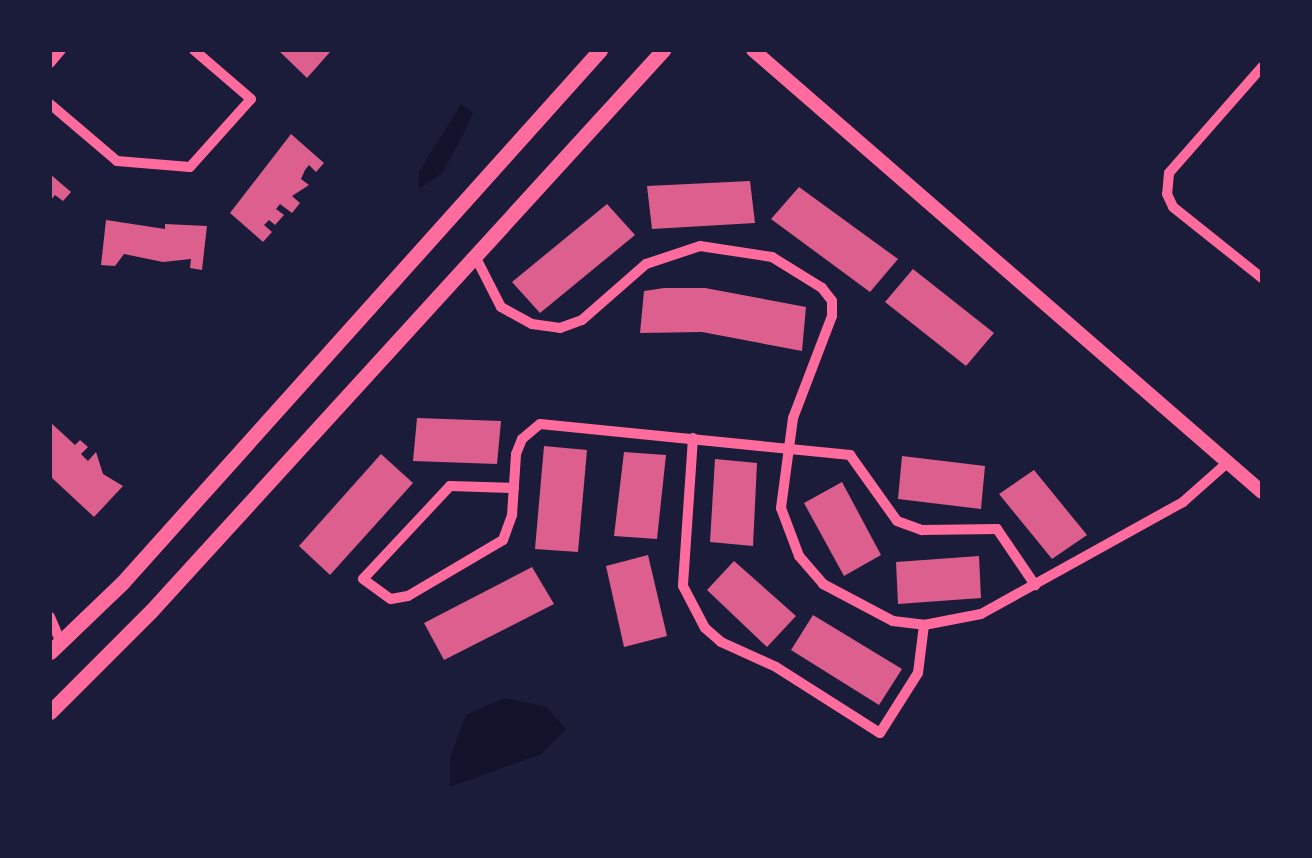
<!DOCTYPE html>
<style>
body{margin:0}
#map{position:relative;width:1312px;height:858px;overflow:hidden;background:#1b1b3a;font-family:"DM Sans",sans-serif}
div>[style]{position:absolute}
[style*='--x']{left:calc(var(--x)*1px);top:calc(var(--y)*1px);width:calc(var(--w)*1px);rotate:calc(var(--a)*1deg)}
.water>*{inset:0;background:#12122b}
.building>*{inset:0;background:#dd5f8e}
.minor>*{height:10px;margin:-5px;padding:0 5px;transform-origin:5px;border-radius:5px;background:#ff6b9d}
.secondary>*{height:14px;margin:-7px;padding:0 7px;transform-origin:7px;border-radius:7px;background:#ff6b9d}
.primary>*{height:15px;margin:-7.5px;padding:0 7.5px;transform-origin:7.5px;border-radius:7.5px;background:#ff6b9d}
span{translate:-50% -50%;white-space:nowrap;text-align:center;line-height:1.15;-webkit-text-stroke:10px #1b1b3a;paint-order:stroke}
.frame{position:absolute;inset:0;border:52px solid #1b1b3a;pointer-events:none}
</style>
<div id="map">
<div class="water">
<i style="clip-path:polygon(461px 104px,473px 113px,462px 137px,442px 173px,419px 189px,419px 172px)"></i>
<i style="clip-path:polygon(504px 698px,546px 707px,566px 729px,541px 754px,450px 787px,450px 758px,466px 715px)"></i>
</div>
<div class="building">
<i style="clip-path:polygon(278px 50px,328px 50px,330px 52px,307px 78px)"></i>
<i style="clip-path:polygon(291px 134px,324px 163px,316px 172px,309px 165px,305px 170px,301px 179px,309px 185px,292px 196px,300px 203px,292px 213px,280px 204px,276px 209px,284px 215px,275px 225px,269px 220px,264px 225px,272px 232px,263px 242px,230px 213px)"></i>
<i style="clip-path:polygon(50px 174px,71px 192px,63px 201px,55px 195px,50px 201px)"></i>
<i style="clip-path:polygon(750px 181px,755px 223px,652px 229px,647px 186px)"></i>
<i style="clip-path:polygon(799px 187px,898px 259px,870px 292px,771px 219px)"></i>
<i style="clip-path:polygon(607px 204px,635px 235px,540px 313px,512px 282px)"></i>
<i style="clip-path:polygon(106px 220px,165px 229px,165px 224px,207px 226px,202px 270px,190px 268px,191px 259px,163px 262px,124px 254px,115px 266px,101px 265px)"></i>
<i style="clip-path:polygon(913px 269px,994px 333px,966px 366px,885px 302px)"></i>
<i style="clip-path:polygon(664px 288px,705px 288px,806px 307px,802px 351px,702px 332px,640px 333px,644px 291px)"></i>
<i style="clip-path:polygon(417px 418px,501px 421px,497px 464px,413px 461px)"></i>
<i style="clip-path:polygon(50px 422px,75px 445px,80px 440px,88px 447px,81px 454px,88px 461px,96px 452px,103px 474px,123px 486px,94px 517px,50px 476px)"></i>
<i style="clip-path:polygon(544px 446px,587px 450px,578px 552px,535px 549px)"></i>
<i style="clip-path:polygon(624px 452px,666px 455px,657px 539px,614px 536px)"></i>
<i style="clip-path:polygon(381px 454px,413px 483px,330px 575px,299px 546px)"></i>
<i style="clip-path:polygon(902px 456px,985px 466px,981px 509px,898px 499px)"></i>
<i style="clip-path:polygon(715px 459px,757px 463px,753px 546px,710px 542px)"></i>
<i style="clip-path:polygon(1034px 470px,1087px 535px,1052px 559px,999px 494px)"></i>
<i style="clip-path:polygon(842px 482px,881px 555px,844px 576px,804px 503px)"></i>
<i style="clip-path:polygon(648px 555px,667px 636px,624px 647px,606px 566px)"></i>
<i style="clip-path:polygon(979px 556px,981px 598px,898px 604px,896px 562px)"></i>
<i style="clip-path:polygon(734px 561px,796px 616px,767px 647px,707px 590px)"></i>
<i style="clip-path:polygon(532px 567px,554px 604px,444px 660px,424px 623px)"></i>
<i style="clip-path:polygon(813px 615px,902px 669px,879px 705px,791px 650px)"></i>
</div>
<div class="minor">
<i style="--x:50;--y:63;--w:17;--a:-50"></i>
<i style="--x:1262;--y:67;--w:141;--a:131.3"></i>
<i style="--x:1169;--y:173;--w:21;--a:95"></i>
<i style="--x:1167;--y:194;--w:14;--a:65"></i>
<i style="--x:1173;--y:207;--w:114;--a:38.6"></i>
<i style="--x:50;--y:104;--w:88;--a:40.4"></i>
<i style="--x:117;--y:161;--w:73;--a:4.7"></i>
<i style="--x:190;--y:167;--w:91;--a:-48.1"></i>
<i style="--x:251;--y:99;--w:75;--a:-139.3"></i>
<i style="--x:476;--y:258;--w:55;--a:63"></i>
<i style="--x:501;--y:307;--w:35;--a:29"></i>
<i style="--x:532;--y:324;--w:28;--a:8"></i>
<i style="--x:560;--y:328;--w:23;--a:-20"></i>
<i style="--x:582;--y:320;--w:85;--a:-41.2"></i>
<i style="--x:646;--y:264;--w:57;--a:-18.4"></i>
<i style="--x:700;--y:246;--w:73;--a:8.7"></i>
<i style="--x:772;--y:257;--w:59;--a:31.8"></i>
<i style="--x:822;--y:288;--w:16;--a:52"></i>
<i style="--x:832;--y:301;--w:15;--a:90"></i>
<i style="--x:832;--y:316;--w:109;--a:110.9"></i>
<i style="--x:793;--y:418;--w:91;--a:97.6"></i>
<i style="--x:781;--y:508;--w:51;--a:69.4"></i>
<i style="--x:799;--y:556;--w:37;--a:49"></i>
<i style="--x:823;--y:584;--w:79;--a:27.9"></i>
<i style="--x:893;--y:621;--w:31;--a:7"></i>
<i style="--x:924;--y:625;--w:58;--a:-10.9"></i>
<i style="--x:981;--y:614;--w:231;--a:-29"></i>
<i style="--x:1183;--y:502;--w:60;--a:-41.6"></i>
<i style="--x:693;--y:438;--w:148;--a:93.9"></i>
<i style="--x:683;--y:586;--w:47;--a:62.4"></i>
<i style="--x:705;--y:628;--w:21;--a:41"></i>
<i style="--x:721;--y:642;--w:60;--a:24.4"></i>
<i style="--x:776;--y:667;--w:123;--a:32.4"></i>
<i style="--x:880;--y:733;--w:71;--a:-57.7"></i>
<i style="--x:918;--y:673;--w:48;--a:-82.9"></i>
<i style="--x:514;--y:488;--w:64;--a:-178.2"></i>
<i style="--x:450;--y:486;--w:127;--a:133.1"></i>
<i style="--x:363;--y:579;--w:34;--a:36"></i>
<i style="--x:391;--y:599;--w:17;--a:-10"></i>
<i style="--x:408;--y:596;--w:110;--a:-30.5"></i>
<i style="--x:503;--y:540;--w:27;--a:-70"></i>
<i style="--x:512;--y:515;--w:61;--a:-86.2"></i>
<i style="--x:516;--y:454;--w:16;--a:-68"></i>
<i style="--x:522;--y:439;--w:23;--a:-40"></i>
<i style="--x:540;--y:424;--w:312;--a:5.7"></i>
<i style="--x:850;--y:455;--w:81;--a:54.5"></i>
<i style="--x:897;--y:521;--w:27;--a:20"></i>
<i style="--x:922;--y:530;--w:75;--a:-0.8"></i>
<i style="--x:997;--y:529;--w:68;--a:55.8"></i>
<i style="--x:50;--y:617;--w:28;--a:67"></i>
</div>
<div class="secondary">
<i style="--x:753;--y:50;--w:674;--a:40.97"></i>
</div>
<div class="primary">
<i style="--x:50;--y:652;--w:100;--a:-43.8"></i>
<i style="--x:122;--y:583;--w:716;--a:-48.11"></i>
<i style="--x:50;--y:712;--w:143;--a:-45"></i>
<i style="--x:151;--y:611;--w:760;--a:-47.61"></i>
</div>
<div class="frame"></div>
</div>
